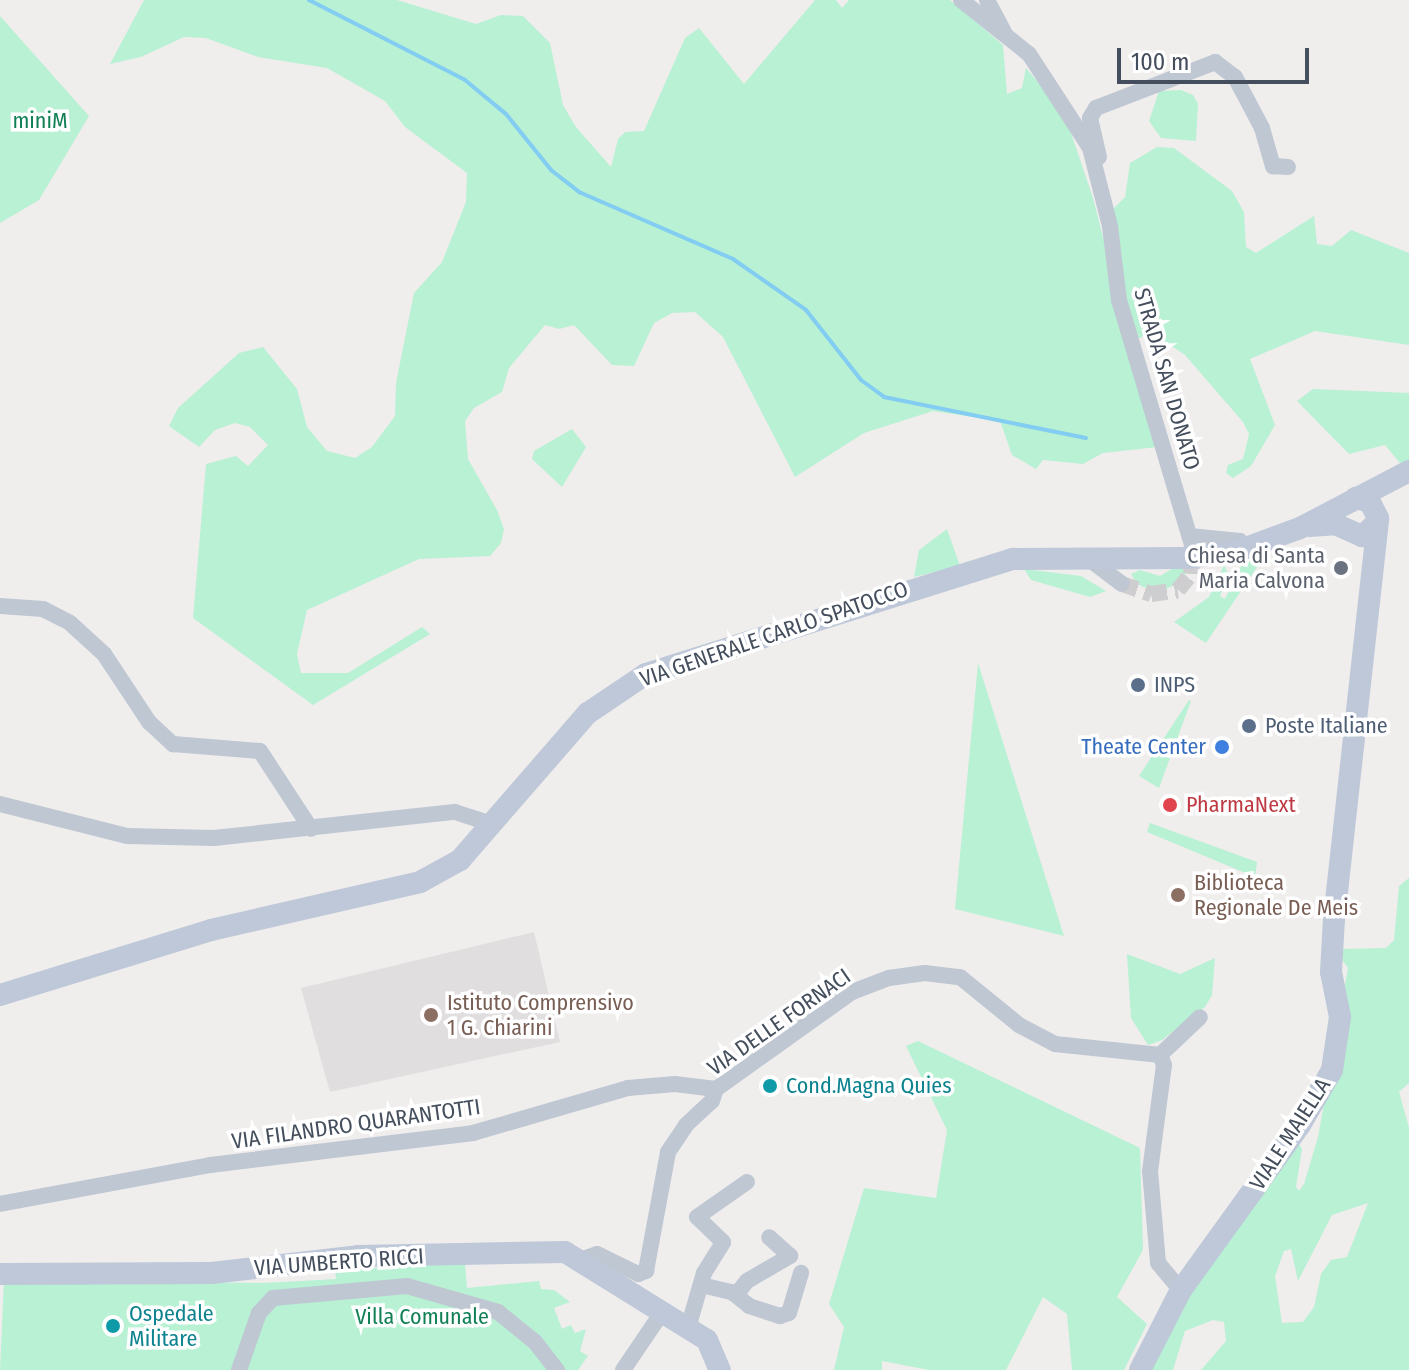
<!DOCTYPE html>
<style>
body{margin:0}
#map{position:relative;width:1409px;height:1370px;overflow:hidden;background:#f0eded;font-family:"Fira Sans Condensed",sans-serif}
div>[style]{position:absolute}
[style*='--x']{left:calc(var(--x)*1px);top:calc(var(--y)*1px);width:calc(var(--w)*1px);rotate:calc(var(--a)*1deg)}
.education>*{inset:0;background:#e1dedf}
.green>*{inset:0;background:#b8f1d4}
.stream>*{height:4px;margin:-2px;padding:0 2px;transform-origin:2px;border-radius:2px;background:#82cdf1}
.street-tunnel>*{height:16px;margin-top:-8px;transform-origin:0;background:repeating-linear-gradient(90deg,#cecdd0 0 16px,transparent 0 24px)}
.street>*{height:16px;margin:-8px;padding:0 8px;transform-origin:8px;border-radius:8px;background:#bfc7d3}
.secondary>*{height:22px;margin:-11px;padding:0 11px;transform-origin:11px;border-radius:11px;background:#bec8d8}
.dots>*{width:22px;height:22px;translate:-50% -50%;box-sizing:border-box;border:4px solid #fff;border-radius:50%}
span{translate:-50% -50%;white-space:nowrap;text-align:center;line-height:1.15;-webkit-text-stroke:7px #fff;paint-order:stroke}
.park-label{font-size:22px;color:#118155}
.street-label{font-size:22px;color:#444e5c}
.worship-label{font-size:22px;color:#5b616d}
.right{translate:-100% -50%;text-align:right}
.service-label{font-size:22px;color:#4e5e75}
.left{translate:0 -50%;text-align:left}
.shop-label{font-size:22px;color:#366cbe}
.health-label{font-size:22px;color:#be3a42}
.education-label{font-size:22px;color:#785e54}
.culture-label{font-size:22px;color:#0d838f}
.scale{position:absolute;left:1117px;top:48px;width:192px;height:36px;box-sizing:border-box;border:4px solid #444e5c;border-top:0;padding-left:10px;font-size:24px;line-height:28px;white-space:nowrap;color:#444e5c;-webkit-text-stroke:6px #fff;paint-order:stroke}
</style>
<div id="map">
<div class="education">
<i style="clip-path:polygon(534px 932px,560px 1042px,330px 1092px,301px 988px)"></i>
</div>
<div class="green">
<i style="clip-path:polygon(144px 0,397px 0,476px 24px,501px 15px,523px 16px,550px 43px,563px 105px,576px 127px,611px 167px,618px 139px,625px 132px,644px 131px,685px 38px,699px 28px,744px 84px,815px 0,836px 0,842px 8px,849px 0,950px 0,1003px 45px,1007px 94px,1022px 88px,1026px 68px,1065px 115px,1093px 198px,1157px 447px,1103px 453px,1083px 464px,1043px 460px,1036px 469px,1012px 455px,1000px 421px,933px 411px,864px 433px,795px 477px,723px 337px,695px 312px,672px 313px,654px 323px,634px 366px,612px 365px,574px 325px,559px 329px,545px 325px,509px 368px,502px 392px,474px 408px,465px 421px,468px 459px,497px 510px,504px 529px,501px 543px,490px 556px,419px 559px,307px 610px,297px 654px,301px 673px,348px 673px,422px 627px,430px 634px,313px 705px,193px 618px,206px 464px,236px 456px,248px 466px,268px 445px,250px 427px,235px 423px,215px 430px,199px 447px,169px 426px,178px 408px,239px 353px,263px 347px,297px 389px,307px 427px,327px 451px,355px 458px,372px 447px,395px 416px,396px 383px,414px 293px,442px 262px,466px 202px,467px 173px,405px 127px,385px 101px,327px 68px,258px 57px,206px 38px,184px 37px,141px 57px,110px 64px)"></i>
<i style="clip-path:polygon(0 16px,89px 116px,39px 200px,0 223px)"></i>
<i style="clip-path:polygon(1181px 90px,1193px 95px,1198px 104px,1196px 141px,1161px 138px,1149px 121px,1159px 91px)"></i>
<i style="clip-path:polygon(1157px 147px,1174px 148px,1232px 191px,1244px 212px,1246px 247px,1256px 253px,1314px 216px,1317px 244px,1332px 246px,1351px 230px,1409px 253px,1409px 345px,1315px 331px,1250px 359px,1275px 425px,1251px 466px,1233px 478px,1226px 473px,1228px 465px,1243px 459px,1249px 434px,1243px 422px,1185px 355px,1151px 332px,1138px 339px,1124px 300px,1110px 212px,1125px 197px,1130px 163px)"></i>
<i style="clip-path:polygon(1313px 389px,1409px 393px,1409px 464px,1404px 468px,1385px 445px,1349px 454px,1297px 401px)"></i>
<i style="clip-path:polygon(572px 429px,586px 447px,562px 487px,532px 459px,534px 451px)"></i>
<i style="clip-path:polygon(947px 529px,960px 566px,914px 577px,919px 550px)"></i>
<i style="clip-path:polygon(1255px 555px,1261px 556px,1257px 567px,1206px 643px,1174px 622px,1209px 597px,1224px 565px,1228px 574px,1220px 596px,1225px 599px,1242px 564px)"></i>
<i style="clip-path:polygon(1175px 567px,1187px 567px,1183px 581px,1157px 593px,1137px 584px,1131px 574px,1140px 570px,1160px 576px)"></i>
<i style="clip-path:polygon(1024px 569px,1081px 576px,1106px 591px,1090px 597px,1031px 580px)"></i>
<i style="clip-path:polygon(978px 663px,1064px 936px,955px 909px)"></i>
<i style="clip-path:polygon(1189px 700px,1191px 701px,1159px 788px,1139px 776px)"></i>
<i style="clip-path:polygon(1150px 823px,1257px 862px,1255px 877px,1147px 832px)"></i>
<i style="clip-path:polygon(evenodd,1409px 878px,1409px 1083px,1399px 1092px,1409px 1128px,1409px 1370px,1201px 1370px,1226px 1341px,1224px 1322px,1213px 1320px,1185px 1331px,1173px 1370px,1144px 1370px,1186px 1286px,1298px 1142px,1302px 1149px,1296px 1187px,1299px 1191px,1304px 1184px,1318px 1137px,1348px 968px,1338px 954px,1341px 949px,1386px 948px,1394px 940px,1399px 886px,1409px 878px,1368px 1203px,1347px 1257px,1331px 1260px,1321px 1274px,1314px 1307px,1303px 1322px,1282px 1323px,1275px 1276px,1284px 1251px,1291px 1249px,1298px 1281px,1332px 1215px,1368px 1203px)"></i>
<i style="clip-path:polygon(1127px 954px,1180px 974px,1215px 958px,1212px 995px,1205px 1007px,1162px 1040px,1148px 1045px,1131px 1018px)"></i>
<i style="clip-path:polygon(918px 1041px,1140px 1148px,1143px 1250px,1117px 1297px,1147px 1324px,1124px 1370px,1072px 1370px,1067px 1314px,1043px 1297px,1006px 1370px,929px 1370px,882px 1361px,882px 1370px,834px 1370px,844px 1327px,829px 1304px,864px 1188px,936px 1198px,947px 1130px,906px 1046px)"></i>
<i style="clip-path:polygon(465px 1263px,467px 1288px,539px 1281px,541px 1289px,554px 1290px,570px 1302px,554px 1308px,562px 1329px,571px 1325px,575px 1333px,586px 1329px,580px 1351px,588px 1356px,578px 1370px,0 1370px,4px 1279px,264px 1283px,336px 1279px,335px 1270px)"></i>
</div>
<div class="stream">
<i style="--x:309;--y:0;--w:175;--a:27.1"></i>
<i style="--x:465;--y:80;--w:53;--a:39.7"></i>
<i style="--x:506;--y:114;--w:72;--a:51.2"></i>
<i style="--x:551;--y:170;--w:36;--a:38"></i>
<i style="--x:579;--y:192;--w:168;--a:23.5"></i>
<i style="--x:733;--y:259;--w:89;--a:34.9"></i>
<i style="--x:806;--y:310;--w:89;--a:51.8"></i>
<i style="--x:861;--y:380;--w:29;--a:36"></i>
<i style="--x:884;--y:397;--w:206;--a:11.5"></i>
</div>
<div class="street-tunnel">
<i style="--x:1122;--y:584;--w:31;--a:19"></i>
<i style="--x:1151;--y:594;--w:27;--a:-8"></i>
<i style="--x:1178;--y:590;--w:21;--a:-51"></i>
<i style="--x:1191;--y:574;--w:25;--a:-85"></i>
</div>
<div class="street">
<i style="--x:961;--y:0;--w:87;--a:38.5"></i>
<i style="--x:1029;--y:54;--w:112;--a:57"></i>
<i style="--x:1090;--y:148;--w:81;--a:75.6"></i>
<i style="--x:1110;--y:226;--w:75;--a:83.1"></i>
<i style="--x:1119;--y:300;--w:260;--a:73.4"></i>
<i style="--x:987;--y:0;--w:36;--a:62"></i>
<i style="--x:1099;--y:157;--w:40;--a:-103"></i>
<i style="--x:1090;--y:118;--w:12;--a:-59"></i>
<i style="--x:1096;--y:108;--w:128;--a:-21.1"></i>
<i style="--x:1215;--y:62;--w:25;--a:37"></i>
<i style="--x:1235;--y:77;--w:58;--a:62.1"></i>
<i style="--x:1262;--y:128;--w:40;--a:74"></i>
<i style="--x:1273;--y:166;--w:15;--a:4"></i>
<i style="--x:1190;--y:536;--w:50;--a:5.7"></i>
<i style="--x:1240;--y:541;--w:10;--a:53"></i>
<i style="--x:1085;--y:556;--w:46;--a:37.1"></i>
<i style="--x:0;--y:606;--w:43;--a:4"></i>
<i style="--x:43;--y:609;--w:30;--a:27"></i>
<i style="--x:70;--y:623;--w:46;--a:42.4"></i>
<i style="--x:104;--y:654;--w:82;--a:56.5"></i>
<i style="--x:149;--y:722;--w:33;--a:43"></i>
<i style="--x:173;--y:744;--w:87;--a:4.6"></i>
<i style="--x:260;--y:751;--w:93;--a:56.8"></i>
<i style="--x:0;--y:804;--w:131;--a:14.1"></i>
<i style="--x:127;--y:836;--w:87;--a:1.3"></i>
<i style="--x:214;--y:838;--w:242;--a:-6.2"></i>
<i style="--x:455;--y:812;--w:39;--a:18"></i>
<i style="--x:1160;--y:1055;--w:55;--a:-43.5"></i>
<i style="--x:0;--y:1204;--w:214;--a:-10.5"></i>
<i style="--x:210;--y:1165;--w:265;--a:-6.9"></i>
<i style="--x:473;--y:1133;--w:161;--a:-16.2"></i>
<i style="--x:628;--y:1088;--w:47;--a:-4.9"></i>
<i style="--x:675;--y:1084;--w:41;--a:7"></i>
<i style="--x:580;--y:1260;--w:18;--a:-19"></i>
<i style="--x:597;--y:1254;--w:46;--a:26"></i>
<i style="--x:638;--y:1274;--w:9;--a:-21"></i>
<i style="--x:646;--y:1271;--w:121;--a:-79.5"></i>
<i style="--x:668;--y:1152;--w:32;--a:-56"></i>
<i style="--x:686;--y:1125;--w:35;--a:-43"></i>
<i style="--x:712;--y:1101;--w:13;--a:-72"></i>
<i style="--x:716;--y:1089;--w:167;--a:-35.5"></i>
<i style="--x:852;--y:992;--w:40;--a:-21"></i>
<i style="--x:889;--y:978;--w:36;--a:-8"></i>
<i style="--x:925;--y:973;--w:35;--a:7"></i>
<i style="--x:960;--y:977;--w:76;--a:39.1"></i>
<i style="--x:1019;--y:1025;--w:41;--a:27.8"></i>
<i style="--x:1055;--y:1044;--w:106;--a:6"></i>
<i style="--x:1160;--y:1055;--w:11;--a:68"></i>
<i style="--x:1164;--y:1065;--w:107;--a:97.5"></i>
<i style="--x:1150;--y:1171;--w:92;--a:85"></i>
<i style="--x:1158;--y:1263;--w:35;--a:50"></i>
<i style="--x:701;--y:1285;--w:32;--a:13"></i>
<i style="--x:732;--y:1292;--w:22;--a:39"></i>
<i style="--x:749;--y:1306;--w:33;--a:18"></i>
<i style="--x:780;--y:1316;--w:9;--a:-18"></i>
<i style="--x:789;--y:1313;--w:42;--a:-73.3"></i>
<i style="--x:736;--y:1295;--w:18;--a:-52"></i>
<i style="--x:747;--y:1281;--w:50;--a:-30.2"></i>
<i style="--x:790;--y:1256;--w:28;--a:-138"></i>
<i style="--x:688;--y:1328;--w:57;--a:-73.8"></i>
<i style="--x:704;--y:1273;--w:36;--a:-58"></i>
<i style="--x:723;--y:1242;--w:36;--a:-136"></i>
<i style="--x:697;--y:1217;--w:61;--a:-35"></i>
<i style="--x:239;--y:1370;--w:60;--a:-70.7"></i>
<i style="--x:259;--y:1313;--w:21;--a:-47"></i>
<i style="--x:273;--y:1298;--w:135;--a:-5.1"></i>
<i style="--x:407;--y:1286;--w:95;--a:15.9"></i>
<i style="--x:498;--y:1312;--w:48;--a:39"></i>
<i style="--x:535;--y:1342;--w:36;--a:52"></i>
<i style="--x:623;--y:1370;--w:71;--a:-55.9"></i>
</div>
<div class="secondary">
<i style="--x:1309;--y:526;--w:26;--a:-4"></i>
<i style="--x:1335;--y:524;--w:30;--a:24"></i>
<i style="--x:1362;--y:536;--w:20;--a:-41"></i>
<i style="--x:0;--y:995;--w:221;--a:-17.1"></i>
<i style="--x:211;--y:930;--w:214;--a:-12.9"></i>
<i style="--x:420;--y:882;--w:46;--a:-28.8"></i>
<i style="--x:460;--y:860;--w:195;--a:-49"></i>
<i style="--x:588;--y:713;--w:70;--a:-33.9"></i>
<i style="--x:646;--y:674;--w:385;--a:-17.4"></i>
<i style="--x:1013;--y:559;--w:172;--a:-0.3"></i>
<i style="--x:1185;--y:558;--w:50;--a:-6.8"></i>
<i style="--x:1235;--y:552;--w:69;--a:-20.3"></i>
<i style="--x:1300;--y:528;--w:123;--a:-27.6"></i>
<i style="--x:0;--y:1274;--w:212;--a:-0.3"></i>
<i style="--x:212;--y:1273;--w:147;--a:-6.6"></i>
<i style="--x:358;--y:1256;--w:207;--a:-1.1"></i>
<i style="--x:565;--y:1252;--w:167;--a:31.8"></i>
<i style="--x:707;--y:1340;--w:33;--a:67"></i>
<i style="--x:1140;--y:1370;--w:90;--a:-62.9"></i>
<i style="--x:1181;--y:1290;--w:203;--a:-54.2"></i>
<i style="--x:1300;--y:1125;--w:64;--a:-59.8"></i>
<i style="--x:1332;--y:1070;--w:54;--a:-81.4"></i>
<i style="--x:1340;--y:1017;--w:46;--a:-101.3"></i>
<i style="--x:1331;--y:972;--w:53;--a:-86.8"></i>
<i style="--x:1334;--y:919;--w:403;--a:-83.7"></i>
<i style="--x:1378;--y:518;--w:18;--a:-117"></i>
<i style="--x:1370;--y:502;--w:15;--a:-164"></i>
</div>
<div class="dots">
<i style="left:1341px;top:568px;background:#6b7280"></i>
<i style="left:1138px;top:685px;background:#5c6f8a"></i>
<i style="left:1249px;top:726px;background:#5c6f8a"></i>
<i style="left:1222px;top:747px;background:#3f7fe0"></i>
<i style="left:1170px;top:805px;background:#e0444e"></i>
<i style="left:1178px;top:895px;background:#8d6e63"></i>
<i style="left:431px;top:1015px;background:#8d6e63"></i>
<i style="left:770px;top:1086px;background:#0f9aa8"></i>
<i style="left:113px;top:1326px;background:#0f9aa8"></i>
</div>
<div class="park-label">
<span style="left:40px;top:121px">miniM</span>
<span style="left:422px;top:1317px">Villa Comunale</span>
</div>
<div class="street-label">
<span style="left:1167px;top:379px;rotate:74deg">STRADA SAN DONATO</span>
<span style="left:774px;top:634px;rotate:-19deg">VIA GENERALE CARLO SPATOCCO</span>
<span style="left:779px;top:1022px;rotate:-35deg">VIA DELLE FORNACI</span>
<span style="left:356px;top:1124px;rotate:-8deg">VIA FILANDRO QUARANTOTTI</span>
<span style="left:1290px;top:1134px;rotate:-57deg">VIALE MAIELLA</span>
<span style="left:339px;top:1262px;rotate:-4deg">VIA UMBERTO RICCI</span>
</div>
<div class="worship-label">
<span class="right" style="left:1325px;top:568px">Chiesa di Santa<br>Maria Calvona</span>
</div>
<div class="service-label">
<span class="left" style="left:1154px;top:685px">INPS</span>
<span class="left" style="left:1265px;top:726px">Poste Italiane</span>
</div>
<div class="shop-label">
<span class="right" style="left:1206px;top:747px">Theate Center</span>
</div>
<div class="health-label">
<span class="left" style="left:1186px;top:805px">PharmaNext</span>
</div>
<div class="education-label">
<span class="left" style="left:1194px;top:895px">Biblioteca<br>Regionale De Meis</span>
<span class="left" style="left:447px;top:1015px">Istituto Comprensivo<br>1 G. Chiarini</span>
</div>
<div class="culture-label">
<span class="left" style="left:786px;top:1086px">Cond.Magna Quies</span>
<span class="left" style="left:129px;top:1326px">Ospedale<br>Militare</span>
</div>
<div class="scale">100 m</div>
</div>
